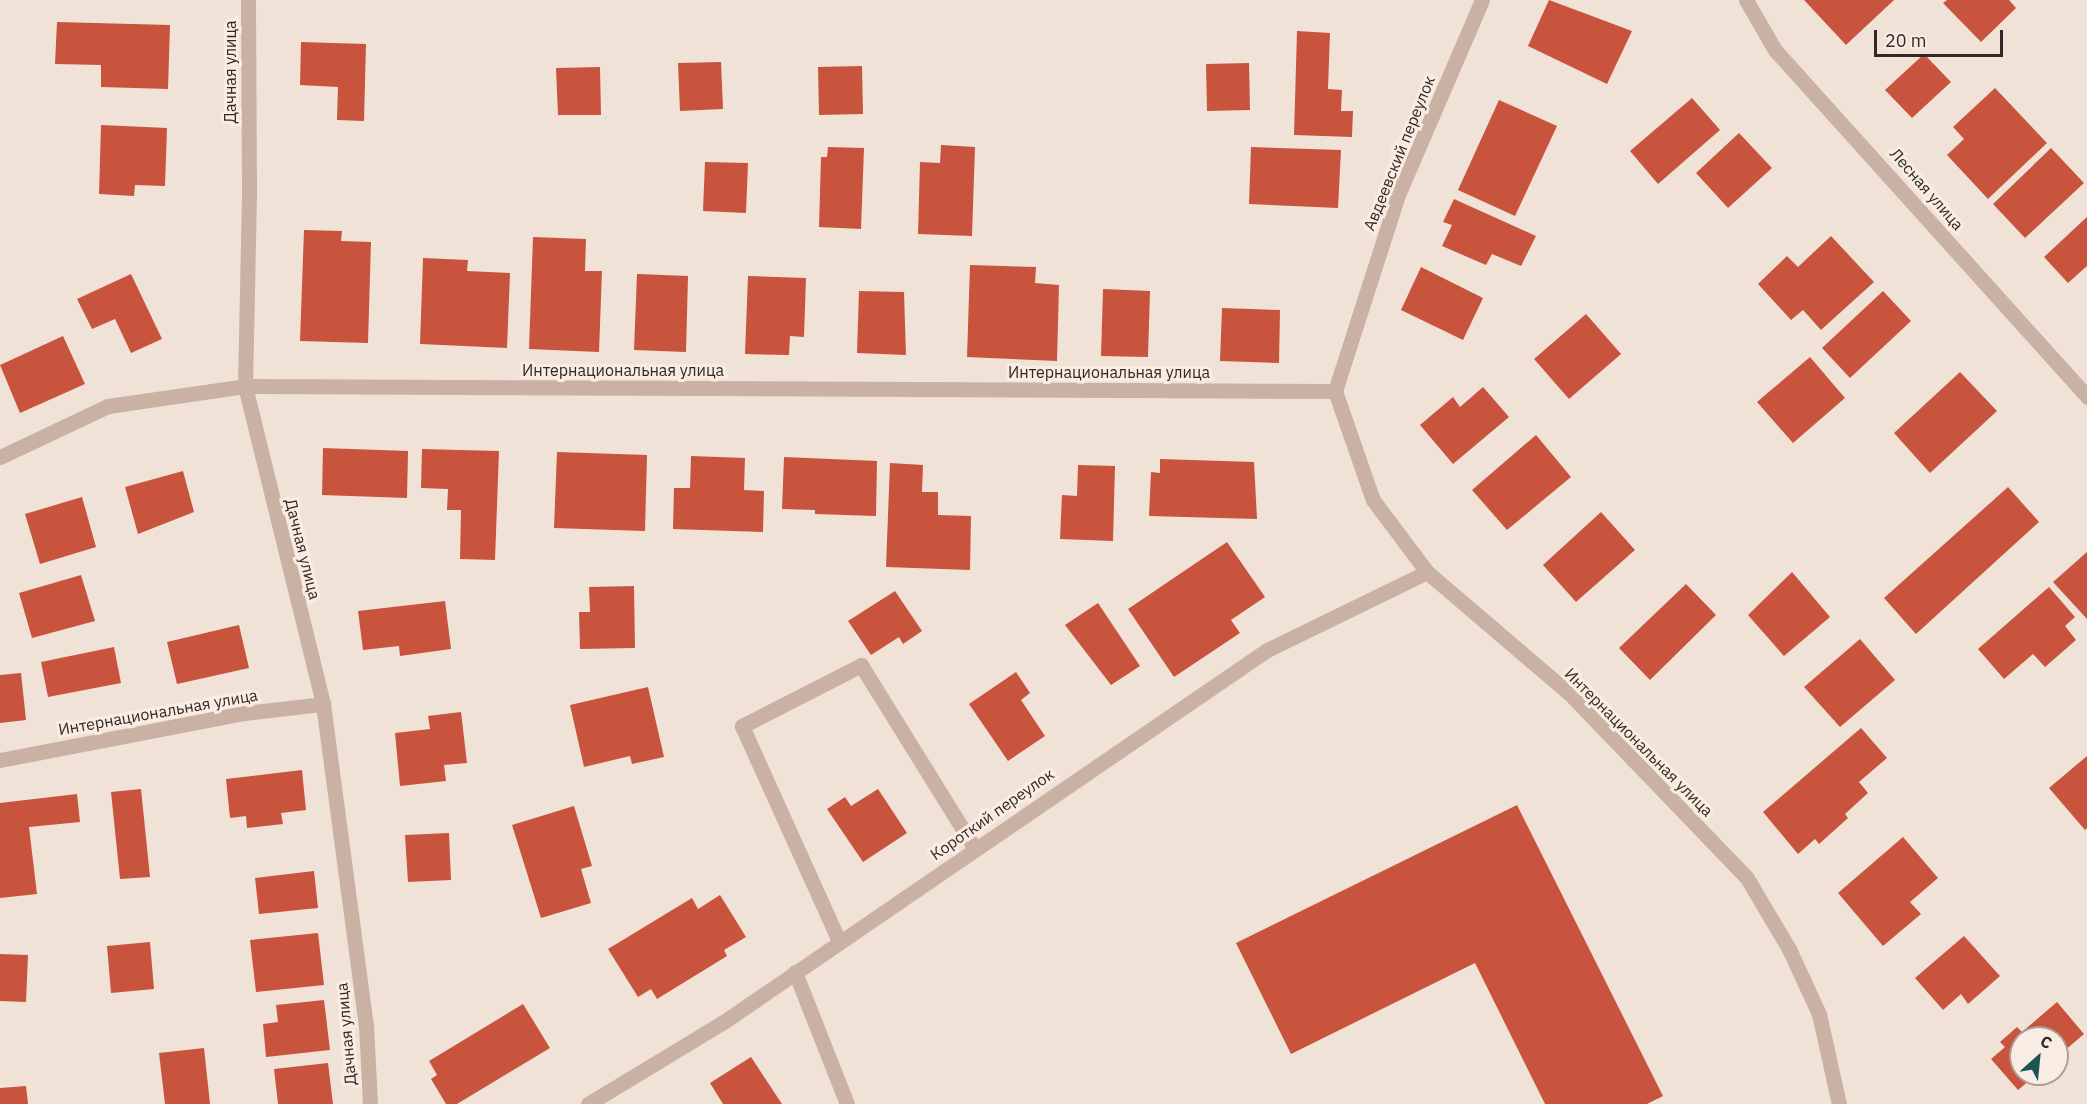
<!DOCTYPE html>
<meta charset="utf-8">
<style>
body{margin:0}
#map{position:relative;width:2087px;height:1104px;overflow:hidden;background:#f1e2d7;font-family:"IBM Plex Sans",sans-serif}
div>[style]{position:absolute}
[style*='--x']{left:calc(var(--x)*1px);top:calc(var(--y)*1px);width:calc(var(--w)*1px);rotate:calc(var(--a)*1deg)}
.building>*{inset:0;background:#c8543e}
.service>*{height:15px;margin:-7.5px;padding:0 7.5px;transform-origin:7.5px;border-radius:7.5px;background:#c9b1a3}
.minor>*{height:15px;margin:-7.5px;padding:0 7.5px;transform-origin:7.5px;border-radius:7.5px;background:#c9b1a3}
span{translate:-50% -50%;white-space:nowrap;text-align:center;line-height:1.15;-webkit-text-stroke:6px #f9ede3;paint-order:stroke}
.street-label{font-size:16px;color:#332825}
.north{position:absolute;left:2009px;top:1026px;width:60px;height:60px;box-sizing:border-box;background:#f9ede3;border:2px solid #aa9e97;border-radius:50%;rotate:27deg;font-size:16px;font-weight:700;line-height:24px;text-align:center;color:#332825}
.north::after{content:'';display:block;margin:auto;width:21px;height:27px;background:#1a5554;clip-path:polygon(50% 0,100% 100%,50% 72%,0 100%)}
.scale{position:absolute;left:1874px;top:30px;width:129px;height:27px;box-sizing:border-box;border:3px solid #332825;border-top:0;padding-left:8px;font-size:18px;line-height:21px;white-space:nowrap;color:#332825;-webkit-text-stroke:4px #f9ede3;paint-order:stroke}
</style>
<div id="map">
<div class="building">
<i style="clip-path:polygon(1549px 0,1632px 31px,1607px 84px,1528px 46px)"></i>
<i style="clip-path:polygon(1804px 0,1894px 0,1846px 45px)"></i>
<i style="clip-path:polygon(1947px 0,2009px 0,2016px 8px,1981px 42px,1943px 3px)"></i>
<i style="clip-path:polygon(57px 22px,170px 25px,168px 89px,101px 87px,101px 65px,55px 64px)"></i>
<i style="clip-path:polygon(1297px 31px,1330px 33px,1328px 89px,1342px 90px,1341px 111px,1353px 111px,1352px 137px,1294px 135px)"></i>
<i style="clip-path:polygon(301px 42px,366px 44px,364px 121px,337px 120px,338px 87px,300px 85px)"></i>
<i style="clip-path:polygon(1924px 54px,1951px 82px,1912px 118px,1885px 90px)"></i>
<i style="clip-path:polygon(721px 62px,723px 109px,680px 111px,678px 63px)"></i>
<i style="clip-path:polygon(1249px 63px,1250px 110px,1207px 111px,1206px 64px)"></i>
<i style="clip-path:polygon(862px 66px,863px 114px,819px 115px,818px 67px)"></i>
<i style="clip-path:polygon(600px 67px,601px 115px,558px 115px,556px 68px)"></i>
<i style="clip-path:polygon(1995px 88px,2047px 143px,1988px 199px,1947px 155px,1964px 139px,1953px 127px)"></i>
<i style="clip-path:polygon(1692px 98px,1720px 130px,1658px 184px,1630px 151px)"></i>
<i style="clip-path:polygon(1499px 100px,1557px 126px,1515px 216px,1458px 190px)"></i>
<i style="clip-path:polygon(101px 125px,167px 128px,165px 186px,135px 185px,134px 196px,99px 194px)"></i>
<i style="clip-path:polygon(1739px 133px,1772px 168px,1728px 208px,1696px 173px)"></i>
<i style="clip-path:polygon(941px 145px,975px 147px,972px 236px,918px 234px,920px 162px,940px 163px)"></i>
<i style="clip-path:polygon(828px 147px,864px 148px,861px 229px,819px 227px,821px 157px,827px 157px)"></i>
<i style="clip-path:polygon(1251px 147px,1341px 150px,1338px 208px,1249px 204px)"></i>
<i style="clip-path:polygon(2051px 148px,2084px 183px,2025px 238px,1993px 204px)"></i>
<i style="clip-path:polygon(705px 162px,748px 163px,746px 213px,703px 211px)"></i>
<i style="clip-path:polygon(1454px 199px,1536px 236px,1521px 266px,1492px 254px,1486px 265px,1442px 246px,1452px 225px,1443px 222px)"></i>
<i style="clip-path:polygon(2087px 217px,2087px 266px,2068px 283px,2044px 257px)"></i>
<i style="clip-path:polygon(304px 230px,342px 231px,341px 241px,371px 242px,368px 343px,300px 341px)"></i>
<i style="clip-path:polygon(1831px 236px,1874px 282px,1821px 330px,1803px 310px,1791px 320px,1758px 284px,1787px 256px,1798px 267px)"></i>
<i style="clip-path:polygon(533px 237px,586px 239px,585px 271px,602px 271px,599px 352px,529px 349px)"></i>
<i style="clip-path:polygon(423px 258px,468px 260px,467px 271px,510px 273px,507px 348px,420px 344px)"></i>
<i style="clip-path:polygon(970px 265px,1036px 267px,1035px 283px,1059px 285px,1057px 361px,967px 357px)"></i>
<i style="clip-path:polygon(1421px 267px,1483px 298px,1463px 340px,1401px 310px)"></i>
<i style="clip-path:polygon(131px 274px,162px 339px,131px 353px,115px 319px,92px 329px,77px 299px)"></i>
<i style="clip-path:polygon(637px 274px,688px 276px,686px 352px,634px 350px)"></i>
<i style="clip-path:polygon(748px 276px,806px 278px,804px 337px,790px 336px,789px 355px,745px 354px)"></i>
<i style="clip-path:polygon(1103px 289px,1150px 291px,1148px 357px,1101px 356px)"></i>
<i style="clip-path:polygon(859px 291px,904px 292px,906px 355px,857px 353px)"></i>
<i style="clip-path:polygon(1883px 291px,1911px 321px,1850px 378px,1822px 348px)"></i>
<i style="clip-path:polygon(1222px 308px,1280px 310px,1279px 363px,1220px 361px)"></i>
<i style="clip-path:polygon(1586px 314px,1621px 354px,1569px 399px,1534px 359px)"></i>
<i style="clip-path:polygon(63px 336px,85px 384px,20px 413px,0 365px)"></i>
<i style="clip-path:polygon(1810px 357px,1845px 398px,1793px 443px,1757px 402px)"></i>
<i style="clip-path:polygon(1960px 372px,1997px 411px,1930px 473px,1894px 433px)"></i>
<i style="clip-path:polygon(1483px 387px,1509px 417px,1453px 464px,1420px 425px,1453px 397px,1460px 407px)"></i>
<i style="clip-path:polygon(1536px 435px,1571px 477px,1507px 530px,1472px 490px)"></i>
<i style="clip-path:polygon(323px 448px,408px 451px,407px 498px,322px 495px)"></i>
<i style="clip-path:polygon(422px 449px,499px 451px,495px 560px,460px 559px,461px 510px,447px 510px,448px 489px,421px 488px)"></i>
<i style="clip-path:polygon(557px 452px,647px 455px,645px 531px,554px 528px)"></i>
<i style="clip-path:polygon(691px 456px,745px 458px,744px 490px,764px 491px,763px 532px,673px 529px,674px 488px,690px 488px)"></i>
<i style="clip-path:polygon(784px 457px,877px 461px,876px 516px,815px 514px,815px 510px,782px 509px)"></i>
<i style="clip-path:polygon(1160px 459px,1254px 462px,1257px 519px,1149px 516px,1151px 472px,1160px 473px)"></i>
<i style="clip-path:polygon(890px 463px,923px 465px,922px 492px,938px 492px,938px 515px,971px 516px,970px 570px,886px 567px)"></i>
<i style="clip-path:polygon(1078px 465px,1115px 466px,1113px 541px,1060px 539px,1062px 495px,1077px 496px)"></i>
<i style="clip-path:polygon(183px 471px,194px 512px,138px 534px,125px 487px)"></i>
<i style="clip-path:polygon(2008px 487px,2039px 522px,1916px 634px,1884px 598px)"></i>
<i style="clip-path:polygon(82px 497px,96px 547px,40px 564px,25px 514px)"></i>
<i style="clip-path:polygon(1601px 512px,1635px 550px,1576px 602px,1543px 565px)"></i>
<i style="clip-path:polygon(1227px 542px,1265px 597px,1231px 620px,1240px 633px,1174px 677px,1128px 609px)"></i>
<i style="clip-path:polygon(2087px 552px,2087px 619px,2053px 582px)"></i>
<i style="clip-path:polygon(1792px 572px,1830px 617px,1784px 656px,1748px 615px)"></i>
<i style="clip-path:polygon(81px 575px,95px 621px,32px 638px,19px 593px)"></i>
<i style="clip-path:polygon(1686px 584px,1716px 615px,1650px 680px,1619px 648px)"></i>
<i style="clip-path:polygon(634px 586px,635px 648px,580px 649px,579px 612px,590px 612px,589px 587px)"></i>
<i style="clip-path:polygon(2049px 587px,2075px 617px,2065px 626px,2076px 640px,2045px 667px,2033px 654px,2004px 679px,1978px 649px)"></i>
<i style="clip-path:polygon(895px 591px,922px 631px,903px 644px,899px 637px,871px 655px,848px 621px)"></i>
<i style="clip-path:polygon(445px 601px,451px 649px,400px 656px,399px 646px,363px 650px,358px 611px)"></i>
<i style="clip-path:polygon(1098px 603px,1140px 666px,1111px 685px,1065px 625px)"></i>
<i style="clip-path:polygon(239px 625px,249px 668px,177px 684px,167px 642px)"></i>
<i style="clip-path:polygon(1860px 639px,1895px 680px,1840px 727px,1804px 687px)"></i>
<i style="clip-path:polygon(114px 647px,121px 683px,48px 697px,41px 662px)"></i>
<i style="clip-path:polygon(1016px 672px,1030px 693px,1021px 700px,1045px 736px,1008px 761px,969px 704px)"></i>
<i style="clip-path:polygon(21px 673px,26px 720px,0 723px,0 675px)"></i>
<i style="clip-path:polygon(648px 687px,664px 757px,632px 764px,630px 756px,584px 767px,570px 705px)"></i>
<i style="clip-path:polygon(461px 712px,467px 763px,444px 765px,446px 781px,400px 786px,395px 733px,430px 729px,428px 716px)"></i>
<i style="clip-path:polygon(1861px 728px,1887px 758px,1859px 782px,1868px 793px,1845px 814px,1848px 818px,1819px 844px,1815px 839px,1798px 854px,1763px 812px)"></i>
<i style="clip-path:polygon(2087px 756px,2087px 828px,2085px 830px,2049px 788px)"></i>
<i style="clip-path:polygon(302px 770px,306px 810px,281px 813px,283px 824px,247px 828px,246px 816px,230px 818px,226px 779px)"></i>
<i style="clip-path:polygon(141px 789px,150px 877px,120px 879px,111px 792px)"></i>
<i style="clip-path:polygon(878px 789px,907px 833px,863px 862px,827px 809px,845px 797px,851px 806px)"></i>
<i style="clip-path:polygon(77px 794px,80px 822px,29px 827px,37px 894px,0 898px,0 803px)"></i>
<i style="clip-path:polygon(1517px 805px,1663px 1096px,1647px 1104px,1545px 1104px,1475px 963px,1291px 1054px,1236px 943px)"></i>
<i style="clip-path:polygon(574px 806px,592px 866px,581px 869px,591px 903px,541px 918px,512px 825px)"></i>
<i style="clip-path:polygon(449px 833px,451px 880px,408px 882px,405px 835px)"></i>
<i style="clip-path:polygon(1903px 837px,1938px 878px,1910px 902px,1921px 914px,1883px 946px,1838px 893px)"></i>
<i style="clip-path:polygon(314px 871px,318px 908px,259px 914px,255px 878px)"></i>
<i style="clip-path:polygon(720px 895px,746px 937px,724px 950px,727px 956px,657px 999px,651px 989px,638px 997px,608px 949px,692px 898px,698px 909px)"></i>
<i style="clip-path:polygon(318px 933px,324px 985px,256px 992px,250px 940px)"></i>
<i style="clip-path:polygon(1964px 936px,2000px 976px,1968px 1004px,1961px 994px,1943px 1010px,1915px 978px)"></i>
<i style="clip-path:polygon(150px 942px,154px 989px,111px 993px,107px 946px)"></i>
<i style="clip-path:polygon(0 954px,28px 955px,26px 1002px,0 1001px)"></i>
<i style="clip-path:polygon(324px 1000px,330px 1050px,266px 1057px,263px 1024px,278px 1022px,276px 1005px)"></i>
<i style="clip-path:polygon(2057px 1002px,2084px 1034px,2057px 1057px,2057px 1038px,2021px 1038px,2021px 1074px,2037px 1074px,2018px 1090px,1991px 1059px,2005px 1047px,2000px 1042px,2017px 1027px,2022px 1032px)"></i>
<i style="clip-path:polygon(523px 1004px,550px 1048px,457px 1104px,446px 1104px,431px 1079px,437px 1075px,429px 1061px)"></i>
<i style="clip-path:polygon(204px 1048px,210px 1104px,165px 1104px,159px 1053px)"></i>
<i style="clip-path:polygon(751px 1057px,782px 1104px,723px 1104px,710px 1083px)"></i>
<i style="clip-path:polygon(328px 1063px,333px 1104px,278px 1104px,274px 1069px)"></i>
<i style="clip-path:polygon(26px 1086px,28px 1104px,0 1104px,0 1088px)"></i>
</div>
<div class="service">
<i style="--x:839;--y:941;--w:236;--a:-114.3"></i>
<i style="--x:742;--y:726;--w:134;--a:-27.1"></i>
<i style="--x:861;--y:665;--w:214;--a:58.2"></i>
</div>
<div class="minor">
<i style="--x:248;--y:0;--w:195;--a:89.7"></i>
<i style="--x:249;--y:195;--w:191;--a:91.2"></i>
<i style="--x:245;--y:386;--w:327;--a:76.2"></i>
<i style="--x:323;--y:704;--w:324;--a:82.4"></i>
<i style="--x:366;--y:1025;--w:79;--a:87.1"></i>
<i style="--x:1746;--y:0;--w:58;--a:59.9"></i>
<i style="--x:1775;--y:50;--w:467;--a:48"></i>
<i style="--x:1335;--y:391;--w:206;--a:-72.2"></i>
<i style="--x:1398;--y:195;--w:212;--a:-66.7"></i>
<i style="--x:0;--y:457;--w:119;--a:-25.3"></i>
<i style="--x:108;--y:406;--w:138;--a:-8.3"></i>
<i style="--x:245;--y:386;--w:1090;--a:0.26"></i>
<i style="--x:1335;--y:391;--w:115;--a:70.8"></i>
<i style="--x:1373;--y:500;--w:90;--a:53.1"></i>
<i style="--x:1427;--y:572;--w:188;--a:40.5"></i>
<i style="--x:1570;--y:694;--w:255;--a:46.1"></i>
<i style="--x:1747;--y:878;--w:82;--a:59.4"></i>
<i style="--x:1789;--y:949;--w:72;--a:65.2"></i>
<i style="--x:1819;--y:1014;--w:92;--a:77.5"></i>
<i style="--x:0;--y:760;--w:249;--a:-10.9"></i>
<i style="--x:245;--y:713;--w:79;--a:-6.6"></i>
<i style="--x:795;--y:972;--w:142;--a:68.5"></i>
<i style="--x:588;--y:1104;--w:157;--a:-31.2"></i>
<i style="--x:722;--y:1023;--w:660;--a:-34.39"></i>
<i style="--x:1267;--y:650;--w:178;--a:-26"></i>
</div>
<div class="street-label">
<span style="left:230px;top:72px;rotate:-90deg">Дачная улица</span>
<span style="left:1399px;top:153px;rotate:-68deg">Авдеевский переулок</span>
<span style="left:1927px;top:189px;rotate:49deg">Лесная улица</span>
<span style="left:623px;top:370px">Интернациональная улица</span>
<span style="left:1109px;top:372px">Интернациональная улица</span>
<span style="left:303px;top:549px;rotate:76deg">Дачная улица</span>
<span style="left:158px;top:712px;rotate:-10deg">Интернациональная улица</span>
<span style="left:1639px;top:742px;rotate:45deg">Интернациональная улица</span>
<span style="left:992px;top:814px;rotate:-35deg">Короткий переулок</span>
<span style="left:346px;top:1034px;rotate:-95deg">Дачная улица</span>
</div>
<div class="north">С</div>
<div class="scale">20 m</div>
</div>
